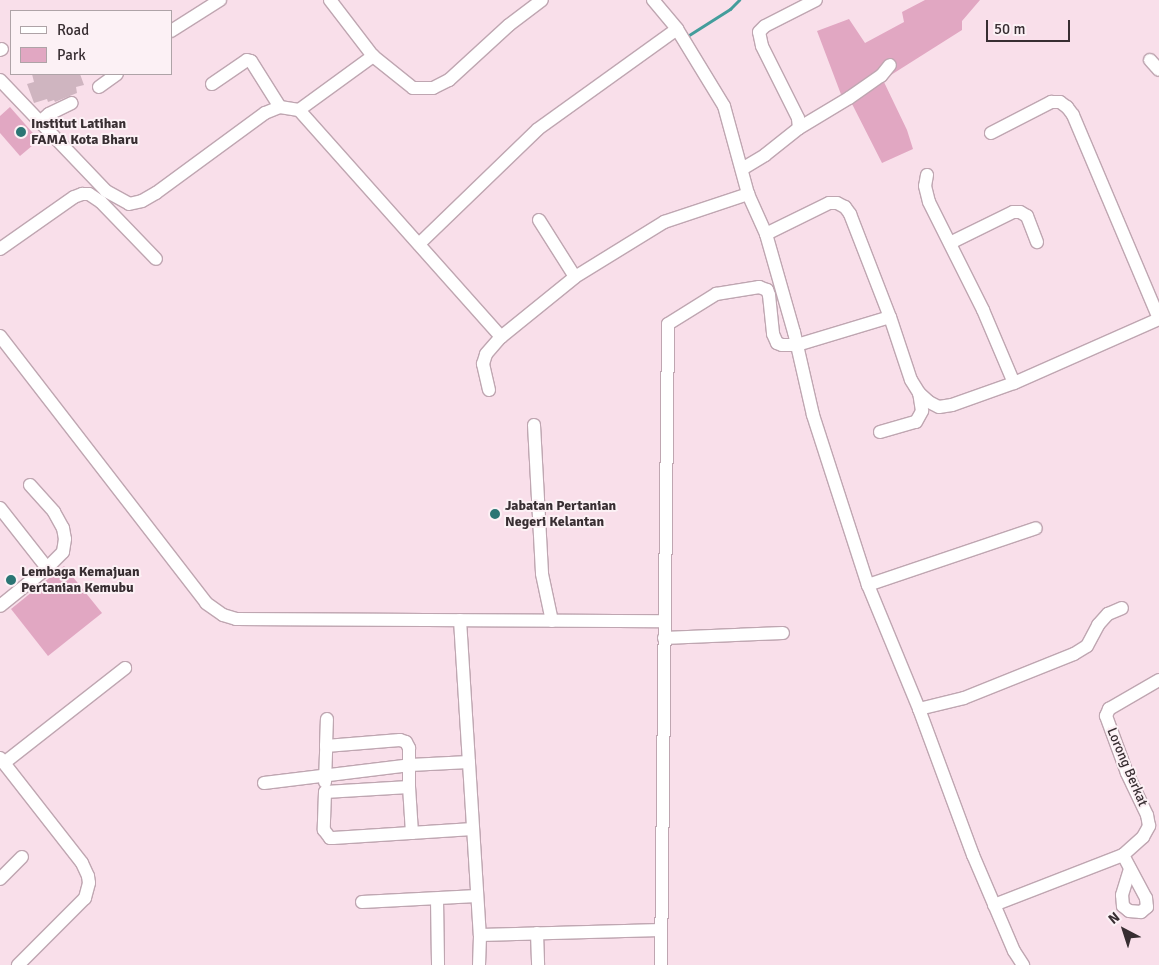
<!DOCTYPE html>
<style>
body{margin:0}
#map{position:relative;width:1159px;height:965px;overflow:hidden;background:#f9dfea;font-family:Signika,sans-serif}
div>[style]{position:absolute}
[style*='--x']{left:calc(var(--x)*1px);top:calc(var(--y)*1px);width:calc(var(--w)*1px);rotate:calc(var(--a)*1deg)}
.green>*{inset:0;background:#e1a7c2}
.stream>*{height:3px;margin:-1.5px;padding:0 1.5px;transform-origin:1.5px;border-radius:1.5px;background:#449d9c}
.building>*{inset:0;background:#cfb5c0}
.roads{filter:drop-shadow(1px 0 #bfa6b1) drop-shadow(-1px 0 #bfa6b1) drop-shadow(0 1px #bfa6b1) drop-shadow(0 -1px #bfa6b1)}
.minor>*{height:12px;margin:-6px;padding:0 6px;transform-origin:6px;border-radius:6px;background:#fff}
.dots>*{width:14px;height:14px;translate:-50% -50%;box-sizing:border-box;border:2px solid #fcf1f5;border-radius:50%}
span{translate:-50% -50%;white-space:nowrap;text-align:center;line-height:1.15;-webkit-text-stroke:4px #fcf1f5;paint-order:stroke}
.poi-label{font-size:14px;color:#382e32;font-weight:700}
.left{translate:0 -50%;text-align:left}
.street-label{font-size:14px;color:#382e32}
.legend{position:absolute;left:10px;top:10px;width:162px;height:65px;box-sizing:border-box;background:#fcf1f5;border:1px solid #aea3a7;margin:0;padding:6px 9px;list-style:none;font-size:15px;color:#382e32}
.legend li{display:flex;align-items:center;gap:10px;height:25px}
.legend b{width:25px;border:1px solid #aea3a7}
.north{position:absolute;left:1099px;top:905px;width:50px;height:50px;-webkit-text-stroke:4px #fcf1f5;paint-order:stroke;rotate:320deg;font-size:14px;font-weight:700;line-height:20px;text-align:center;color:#382e32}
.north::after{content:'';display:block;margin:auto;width:18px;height:22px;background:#382e32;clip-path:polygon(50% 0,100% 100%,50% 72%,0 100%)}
.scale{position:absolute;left:986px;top:20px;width:84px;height:22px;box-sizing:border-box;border:2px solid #382e32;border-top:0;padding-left:6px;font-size:15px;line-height:18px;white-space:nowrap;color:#382e32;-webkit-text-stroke:4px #fcf1f5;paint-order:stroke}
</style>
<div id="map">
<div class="green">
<i style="clip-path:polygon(925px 0,980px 0,962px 21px,962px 30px,883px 80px,907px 130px,913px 149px,882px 163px,847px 94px,842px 97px,817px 31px,849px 19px,865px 43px,904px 22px,902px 12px)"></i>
<i style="clip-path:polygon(10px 107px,39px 140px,20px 156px,0 133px,0 116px)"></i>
<i style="clip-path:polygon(64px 566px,102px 613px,48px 656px,11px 609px)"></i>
</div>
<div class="stream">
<i style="--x:689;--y:35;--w:49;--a:-32.4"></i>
<i style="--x:730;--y:9;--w:13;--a:-45"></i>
</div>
<div class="building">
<i style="clip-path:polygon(32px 74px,80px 74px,84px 85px,76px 87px,77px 93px,55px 102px,54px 100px,48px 102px,47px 99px,34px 103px,27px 84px,34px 82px)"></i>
</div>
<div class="roads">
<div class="minor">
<i style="--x:330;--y:0;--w:71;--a:52.5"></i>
<i style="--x:373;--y:56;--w:51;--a:38.7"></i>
<i style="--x:413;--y:88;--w:20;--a:0"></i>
<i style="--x:433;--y:88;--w:18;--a:-27"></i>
<i style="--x:449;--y:80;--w:81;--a:-42.5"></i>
<i style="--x:509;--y:25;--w:41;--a:-37.1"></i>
<i style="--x:653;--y:0;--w:38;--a:50"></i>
<i style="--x:677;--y:29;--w:90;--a:58.6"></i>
<i style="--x:724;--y:106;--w:91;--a:74.7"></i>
<i style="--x:748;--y:194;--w:44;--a:65.8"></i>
<i style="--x:766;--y:234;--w:102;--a:74.1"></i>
<i style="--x:794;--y:332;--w:85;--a:77.1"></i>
<i style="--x:813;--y:415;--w:179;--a:72.1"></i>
<i style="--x:868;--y:585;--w:134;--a:67.6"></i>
<i style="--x:919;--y:709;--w:156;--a:69.7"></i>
<i style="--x:973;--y:855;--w:104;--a:66.9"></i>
<i style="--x:1014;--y:951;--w:17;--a:57"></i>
<i style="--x:171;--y:31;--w:58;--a:-32.3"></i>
<i style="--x:0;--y:50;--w:2;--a:-27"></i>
<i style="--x:1150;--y:60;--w:13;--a:48"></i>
<i style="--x:0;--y:80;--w:153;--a:46.3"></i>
<i style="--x:106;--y:191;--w:26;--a:29"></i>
<i style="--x:129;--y:204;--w:13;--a:-13"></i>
<i style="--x:142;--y:201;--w:16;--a:-30"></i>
<i style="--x:156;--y:193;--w:135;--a:-36.3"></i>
<i style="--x:265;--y:113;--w:16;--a:-22"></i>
<i style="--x:280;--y:107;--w:19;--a:9"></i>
<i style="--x:299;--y:110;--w:304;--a:48.3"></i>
<i style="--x:212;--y:84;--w:42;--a:-34.4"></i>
<i style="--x:247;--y:60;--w:4;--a:14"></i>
<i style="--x:251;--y:61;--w:54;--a:57.8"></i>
<i style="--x:99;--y:87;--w:22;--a:-36"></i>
<i style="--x:299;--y:110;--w:92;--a:-36.1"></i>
<i style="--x:40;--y:122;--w:12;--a:-42"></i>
<i style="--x:49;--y:114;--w:25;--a:-26"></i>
<i style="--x:799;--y:128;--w:58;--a:-31"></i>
<i style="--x:849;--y:98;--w:39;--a:-35"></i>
<i style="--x:881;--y:76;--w:14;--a:-51"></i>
<i style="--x:991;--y:133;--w:68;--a:-27.3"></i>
<i style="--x:1051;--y:102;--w:9;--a:0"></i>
<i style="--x:1060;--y:102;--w:9;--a:36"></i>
<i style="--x:1067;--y:107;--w:10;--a:53"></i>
<i style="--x:1073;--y:115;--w:221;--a:67.1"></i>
<i style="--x:742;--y:169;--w:27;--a:-31"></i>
<i style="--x:765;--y:155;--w:43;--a:-38.5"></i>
<i style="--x:799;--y:128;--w:10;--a:-96"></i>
<i style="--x:798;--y:118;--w:80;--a:-116.6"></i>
<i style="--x:762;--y:46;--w:14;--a:-102"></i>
<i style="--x:759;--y:32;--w:8;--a:-45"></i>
<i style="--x:765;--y:26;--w:57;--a:-27"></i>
<i style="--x:927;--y:175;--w:11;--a:100"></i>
<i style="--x:925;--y:186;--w:16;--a:76"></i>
<i style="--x:929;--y:202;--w:121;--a:63.4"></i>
<i style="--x:983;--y:310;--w:79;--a:67"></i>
<i style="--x:539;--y:220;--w:67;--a:57.7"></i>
<i style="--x:766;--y:234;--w:70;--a:-26.2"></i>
<i style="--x:829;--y:203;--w:8;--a:0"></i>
<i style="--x:837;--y:203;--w:9;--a:27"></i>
<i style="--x:845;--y:207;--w:9;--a:54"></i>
<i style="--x:850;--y:214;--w:110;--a:68.8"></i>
<i style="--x:890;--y:317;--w:66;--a:71.6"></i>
<i style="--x:911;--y:380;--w:15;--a:58"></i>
<i style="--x:919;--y:393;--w:13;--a:42"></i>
<i style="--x:929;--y:402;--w:11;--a:27"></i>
<i style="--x:939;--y:407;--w:13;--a:-9"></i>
<i style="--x:952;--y:405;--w:66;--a:-19.5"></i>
<i style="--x:1014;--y:383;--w:158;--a:-23.8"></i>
<i style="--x:950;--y:243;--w:70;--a:-26.2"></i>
<i style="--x:1013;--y:212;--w:7;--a:0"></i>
<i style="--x:1020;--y:212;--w:8;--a:30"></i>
<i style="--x:1027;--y:216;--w:28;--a:69"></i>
<i style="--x:419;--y:244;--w:165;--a:-44"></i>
<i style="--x:538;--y:129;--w:171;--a:-35.7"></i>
<i style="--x:0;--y:249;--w:90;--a:-35.1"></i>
<i style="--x:74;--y:197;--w:9;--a:-21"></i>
<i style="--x:82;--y:194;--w:7;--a:0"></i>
<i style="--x:89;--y:194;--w:14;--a:34"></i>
<i style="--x:101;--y:202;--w:79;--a:46"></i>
<i style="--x:0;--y:336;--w:337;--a:52.3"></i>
<i style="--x:206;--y:603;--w:21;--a:35"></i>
<i style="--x:223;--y:615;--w:14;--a:17"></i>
<i style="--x:236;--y:619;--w:428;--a:0.3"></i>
<i style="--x:489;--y:390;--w:27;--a:-103"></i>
<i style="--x:483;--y:364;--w:10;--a:-73"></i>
<i style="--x:486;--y:354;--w:23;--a:-49"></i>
<i style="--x:501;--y:337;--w:95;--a:-39"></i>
<i style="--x:575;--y:277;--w:105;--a:-31.7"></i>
<i style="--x:664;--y:222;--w:89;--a:-18.4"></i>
<i style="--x:534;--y:425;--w:149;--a:86.9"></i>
<i style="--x:542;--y:574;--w:48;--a:78"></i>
<i style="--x:880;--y:432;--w:37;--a:-16"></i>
<i style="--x:916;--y:422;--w:13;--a:-61"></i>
<i style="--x:922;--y:411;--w:18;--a:-99"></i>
<i style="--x:30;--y:485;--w:36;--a:48"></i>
<i style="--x:54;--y:512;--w:18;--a:61"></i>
<i style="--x:63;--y:528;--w:11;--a:80"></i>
<i style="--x:65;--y:539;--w:13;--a:99"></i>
<i style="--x:63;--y:552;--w:23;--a:135"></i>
<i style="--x:0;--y:508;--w:76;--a:51.9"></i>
<i style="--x:47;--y:568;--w:60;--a:141"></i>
<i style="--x:868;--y:585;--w:177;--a:-18.7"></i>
<i style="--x:460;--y:620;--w:316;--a:86.4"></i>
<i style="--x:480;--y:935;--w:181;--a:-1.6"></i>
<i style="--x:664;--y:638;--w:119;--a:-2.4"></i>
<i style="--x:919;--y:709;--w:46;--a:-13.7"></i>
<i style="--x:964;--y:698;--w:118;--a:-21.8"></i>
<i style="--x:1074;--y:654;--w:15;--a:-32"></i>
<i style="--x:1087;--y:646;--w:24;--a:-62"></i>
<i style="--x:1098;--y:625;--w:15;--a:-48"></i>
<i style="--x:1108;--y:614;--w:15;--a:-23"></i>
<i style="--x:326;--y:746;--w:27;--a:-88"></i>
<i style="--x:0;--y:758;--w:133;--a:52"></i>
<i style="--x:82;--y:863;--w:14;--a:65"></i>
<i style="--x:88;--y:876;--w:7;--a:82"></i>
<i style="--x:89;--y:883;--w:16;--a:105"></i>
<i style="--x:85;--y:898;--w:95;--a:135"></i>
<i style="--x:4;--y:763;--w:154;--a:-38.1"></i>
<i style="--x:325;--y:782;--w:36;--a:-88"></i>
<i style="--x:326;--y:746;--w:74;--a:-4.6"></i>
<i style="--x:400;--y:740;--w:6;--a:18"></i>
<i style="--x:406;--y:742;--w:7;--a:63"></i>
<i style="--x:409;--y:748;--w:39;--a:90"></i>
<i style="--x:264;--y:783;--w:147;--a:-7"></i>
<i style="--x:410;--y:765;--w:59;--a:-2.9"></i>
<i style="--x:412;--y:833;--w:46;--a:-93.7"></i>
<i style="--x:409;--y:787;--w:84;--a:176.6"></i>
<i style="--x:325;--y:792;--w:38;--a:92"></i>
<i style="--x:324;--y:830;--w:10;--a:53"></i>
<i style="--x:330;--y:838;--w:3;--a:0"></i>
<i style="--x:333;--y:838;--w:140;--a:-3.7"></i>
<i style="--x:1123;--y:855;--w:49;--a:61.9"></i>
<i style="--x:1146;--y:898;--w:9;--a:84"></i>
<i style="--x:1147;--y:907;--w:8;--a:140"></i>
<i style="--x:1141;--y:912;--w:12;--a:-175"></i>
<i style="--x:1129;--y:911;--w:8;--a:-140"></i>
<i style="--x:1123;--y:906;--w:11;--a:-95"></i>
<i style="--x:1122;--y:895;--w:27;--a:-73"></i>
<i style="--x:0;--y:879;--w:31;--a:-45"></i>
<i style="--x:437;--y:899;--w:66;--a:89.1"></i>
<i style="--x:362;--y:902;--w:115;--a:-3"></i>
<i style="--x:994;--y:905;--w:138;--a:-21.2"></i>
<i style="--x:1123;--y:855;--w:27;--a:-42"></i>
<i style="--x:1143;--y:837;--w:13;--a:-61"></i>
<i style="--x:1149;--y:826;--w:11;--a:-100"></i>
<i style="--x:1147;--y:815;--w:47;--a:-115.5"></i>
<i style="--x:1127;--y:773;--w:61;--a:-110.2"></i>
<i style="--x:1106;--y:716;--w:8;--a:-67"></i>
<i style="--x:1109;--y:709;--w:58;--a:-30.1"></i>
<i style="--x:537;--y:933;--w:32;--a:88"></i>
<i style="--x:479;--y:965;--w:30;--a:-88"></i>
<i style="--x:661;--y:965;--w:641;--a:-89.37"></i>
<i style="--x:668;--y:324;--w:57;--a:-32"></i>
<i style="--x:716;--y:294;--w:44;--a:-9.2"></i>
<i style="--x:759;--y:287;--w:9;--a:21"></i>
<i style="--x:767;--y:290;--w:5;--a:68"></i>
<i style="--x:769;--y:295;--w:39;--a:84"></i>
<i style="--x:773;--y:334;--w:10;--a:66"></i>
<i style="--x:777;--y:343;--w:5;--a:22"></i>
<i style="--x:782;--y:345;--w:15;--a:0"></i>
<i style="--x:797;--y:345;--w:97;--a:-16.8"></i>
</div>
</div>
<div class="dots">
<i style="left:21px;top:132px;background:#2b7574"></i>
<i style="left:495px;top:514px;background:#2b7574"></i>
<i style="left:11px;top:580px;background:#2b7574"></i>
</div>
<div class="poi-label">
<span class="left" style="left:31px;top:132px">Institut Latihan<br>FAMA Kota Bharu</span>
<span class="left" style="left:505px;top:514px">Jabatan Pertanian<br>Negeri Kelantan</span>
<span class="left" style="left:21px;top:580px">Lembaga Kemajuan<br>Pertanian Kemubu</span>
</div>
<div class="street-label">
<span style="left:1127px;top:767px;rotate:67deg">Lorong Berkat</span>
</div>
<ul class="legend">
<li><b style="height:6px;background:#fff"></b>Road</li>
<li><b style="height:14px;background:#e1a7c2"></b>Park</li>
</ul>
<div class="north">N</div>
<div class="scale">50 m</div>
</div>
